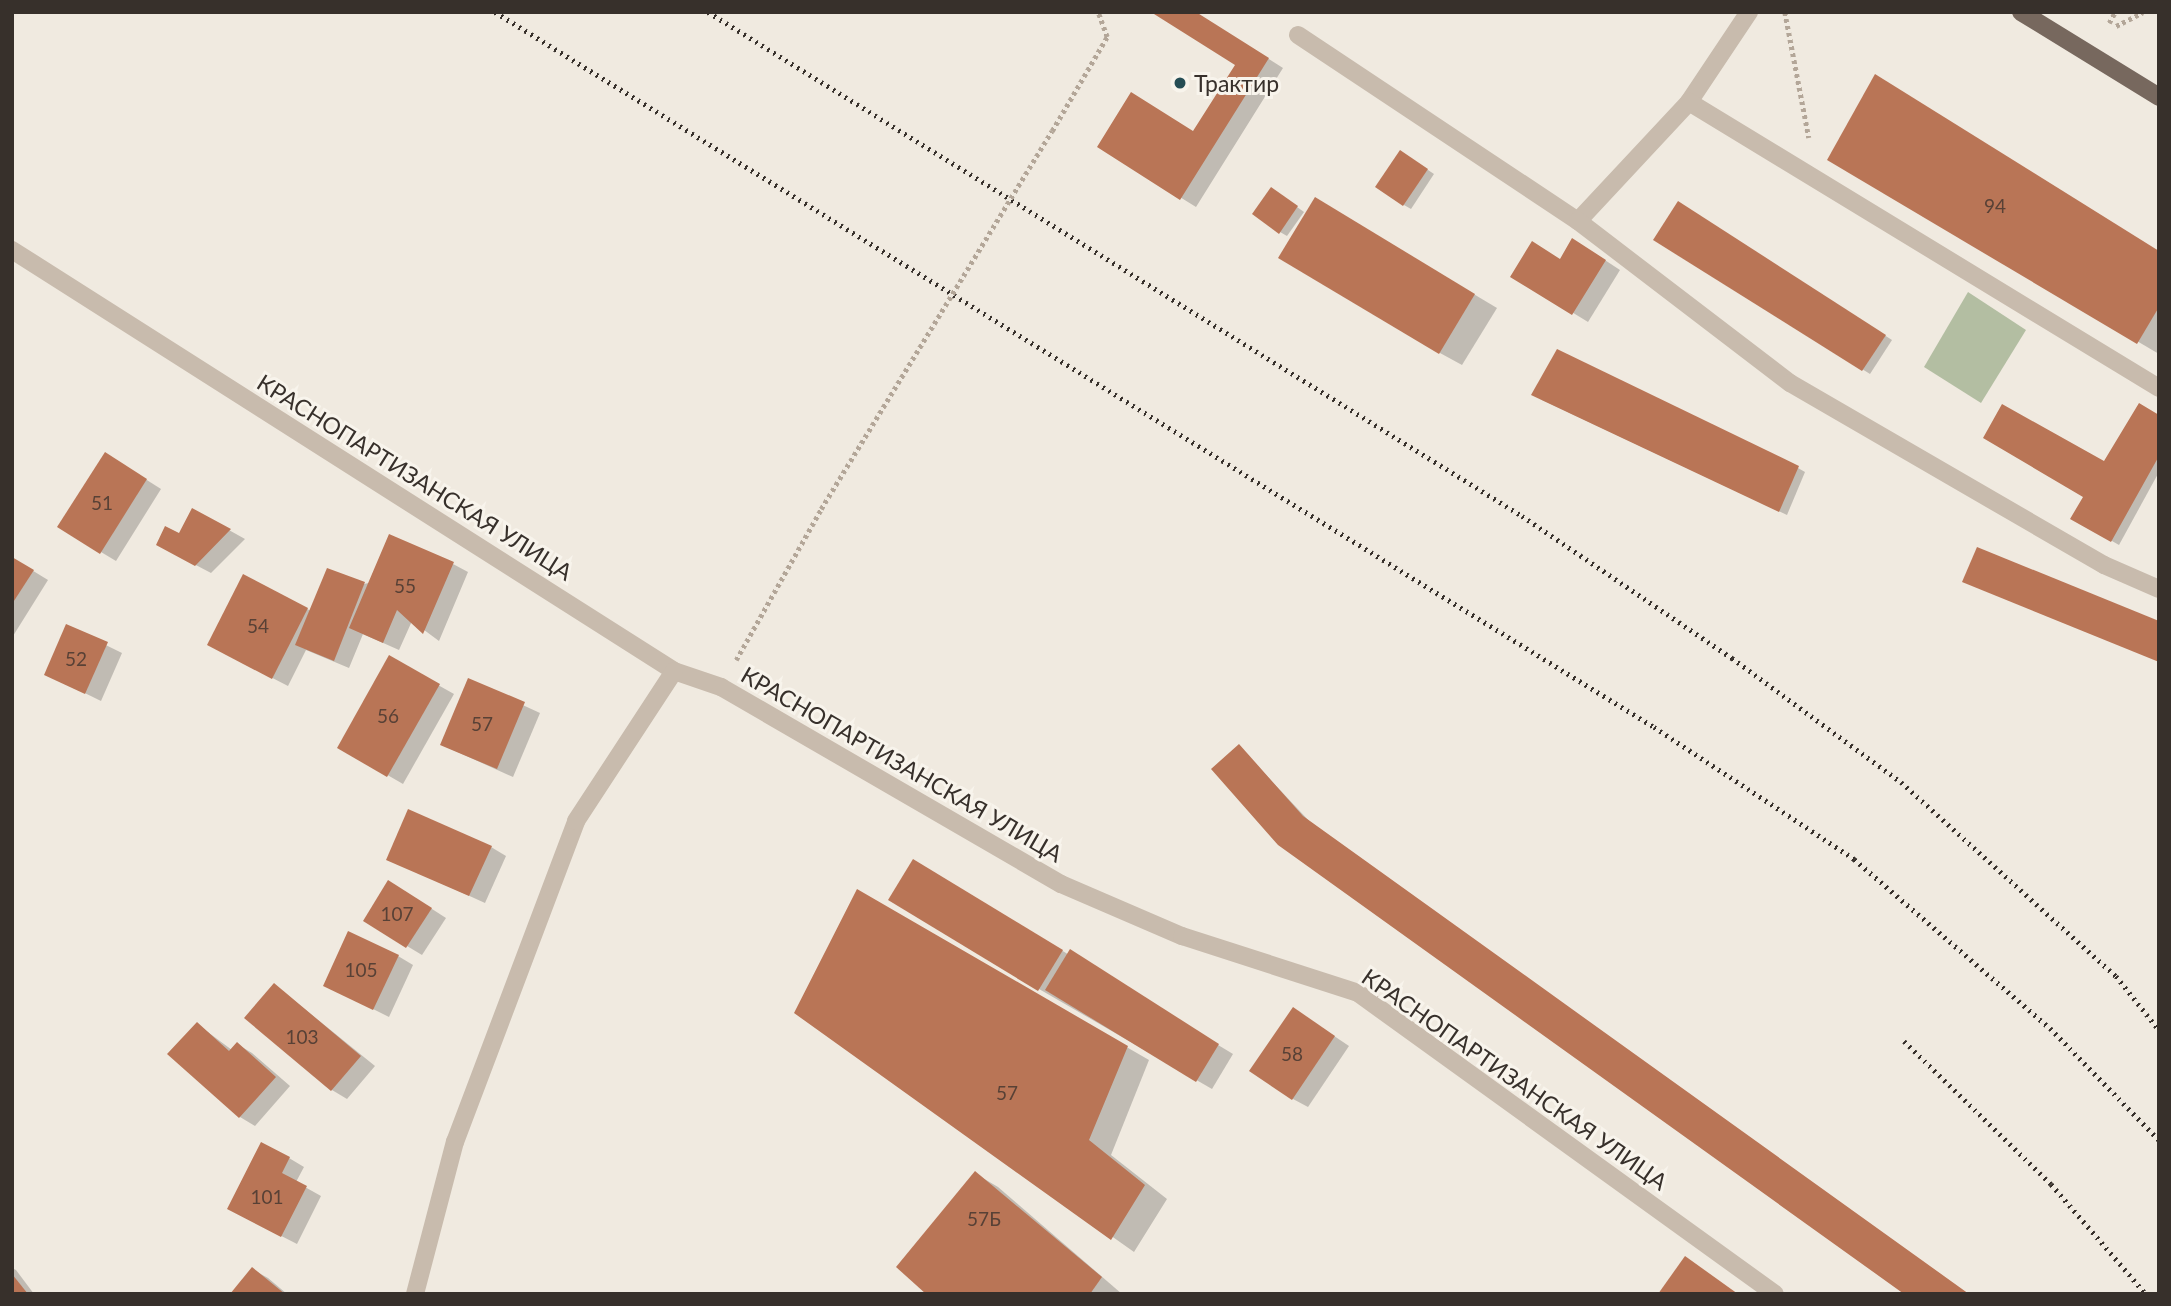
<!DOCTYPE html>
<meta charset="utf-8">
<style>
body{margin:0}
#map{position:relative;width:2171px;height:1306px;overflow:hidden;background:#f0eae0;font-family:Lato,sans-serif}
div>[style]{position:absolute}
[style*='--x']{left:calc(var(--x)*1px);top:calc(var(--y)*1px);width:calc(var(--w)*1px);rotate:calc(var(--a)*1deg)}
.green>*{inset:0;background:#b3bea2}
.shadow>*{inset:0;background:#0003}
.building>*{inset:0;background:#b97556}
.path>*{height:4.5px;margin-top:-2.25px;transform-origin:0;background:repeating-linear-gradient(90deg,#b3a698 0 3.5px,transparent 0 7px)}
.minor>*{height:18px;margin:-9px;padding:0 9px;transform-origin:9px;border-radius:9px;background:#c8bbad}
.major>*{height:18px;margin:-9px;padding:0 9px;transform-origin:9px;border-radius:9px;background:#77685e}
.rail>*{height:5px;margin-top:-2.5px;transform-origin:0;background:repeating-linear-gradient(90deg,#37302b 0 2px,transparent 0 7px)}
.path-bridge>*{height:4.5px;margin-top:-2.25px;transform-origin:0;background:repeating-linear-gradient(90deg,#b3a698 0 3.5px,transparent 0 7px)}
.dots>*{width:19px;height:19px;translate:-50% -50%;box-sizing:border-box;border:4px solid #f8f4ec;border-radius:50%}
span{translate:-50% -50%;white-space:nowrap;text-align:center;line-height:1.15;-webkit-text-stroke:6px #f8f4ec;paint-order:stroke}
.number-label{font-size:19px;color:#584136}
.number-label span{-webkit-text-stroke-width:0}
.poi-label{font-size:23px;color:#37302b}
.left{translate:0 -50%;text-align:left}
.street-label{font-size:23px;color:#37302b}
.frame{position:absolute;inset:0;border:14px solid #37302b;pointer-events:none}
</style>
<div id="map">
<div class="green">
<i style="clip-path:polygon(1968px 292px,2026px 330px,1981px 403px,1924px 367px)"></i>
</div>
<div class="shadow">
<i style="clip-path:polygon(1157px 12px,1194px 12px,1283px 68px,1196px 207px,1099px 147px,1194px 133px,1237px 64px)"></i>
<i style="clip-path:polygon(1407px 156px,1434px 174px,1411px 209px,1404px 205px)"></i>
<i style="clip-path:polygon(1829px 160px,2159px 252px,2159px 354px)"></i>
<i style="clip-path:polygon(1279px 194px,1304px 212px,1287px 236px,1280px 232px)"></i>
<i style="clip-path:polygon(1685px 208px,1892px 340px,1870px 374px,1655px 239px)"></i>
<i style="clip-path:polygon(1338px 213px,1497px 308px,1462px 365px,1440px 353px)"></i>
<i style="clip-path:polygon(1588px 249px,1620px 270px,1588px 322px,1513px 276px)"></i>
<i style="clip-path:polygon(1540px 399px,1798px 468px,1805px 472px,1787px 515px)"></i>
<i style="clip-path:polygon(2159px 417px,2159px 472px,2119px 545px,2072px 518px,2105px 464px)"></i>
<i style="clip-path:polygon(120px 463px,161px 489px,116px 561px,101px 552px)"></i>
<i style="clip-path:polygon(193px 510px,245px 539px,211px 573px,173px 553px)"></i>
<i style="clip-path:polygon(12px 558px,48px 580px,13px 636px,12px 635px)"></i>
<i style="clip-path:polygon(453px 564px,468px 572px,439px 641px,412px 621px,399px 650px,363px 634px,349px 668px,306px 650px,288px 686px,224px 653px,244px 577px,311px 611px,364px 584px)"></i>
<i style="clip-path:polygon(67px 626px,122px 653px,101px 701px,46px 674px)"></i>
<i style="clip-path:polygon(390px 658px,454px 694px,403px 784px,339px 747px)"></i>
<i style="clip-path:polygon(469px 680px,540px 713px,513px 777px,442px 745px)"></i>
<i style="clip-path:polygon(1239px 746px,1311px 823px,1279px 843px)"></i>
<i style="clip-path:polygon(491px 847px,506px 856px,485px 903px,388px 859px)"></i>
<i style="clip-path:polygon(929px 870px,1233px 1054px,1212px 1089px,1039px 989px)"></i>
<i style="clip-path:polygon(404px 891px,446px 918px,422px 955px,407px 946px)"></i>
<i style="clip-path:polygon(858px 892px,1149px 1060px,1111px 1155px,1167px 1199px,1134px 1252px,796px 1013px)"></i>
<i style="clip-path:polygon(398px 956px,413px 965px,389px 1017px,325px 985px)"></i>
<i style="clip-path:polygon(275px 985px,375px 1066px,347px 1099px,332px 1090px)"></i>
<i style="clip-path:polygon(1294px 1009px,1349px 1046px,1308px 1107px,1293px 1099px)"></i>
<i style="clip-path:polygon(197px 1024px,232px 1050px,237px 1044px,252px 1053px,290px 1086px,255px 1126px,240px 1117px)"></i>
<i style="clip-path:polygon(289px 1158px,304px 1167px,296px 1182px,321px 1196px,297px 1244px,244px 1217px)"></i>
<i style="clip-path:polygon(976px 1174px,998px 1187px,1122px 1294px,928px 1294px)"></i>
<i style="clip-path:polygon(12px 1268px,16px 1270px,34px 1294px,12px 1294px)"></i>
<i style="clip-path:polygon(252px 1269px,268px 1278px,287px 1294px,232px 1294px)"></i>
</div>
<div class="building">
<i style="clip-path:polygon(1196px 12px,1269px 58px,1180px 200px,1097px 147px,1131px 92px,1193px 131px,1235px 65px,1154px 14px)"></i>
<i style="clip-path:polygon(1875px 74px,2159px 251px,2159px 307px,2137px 344px,1827px 160px)"></i>
<i style="clip-path:polygon(1400px 150px,1428px 169px,1403px 206px,1375px 187px)"></i>
<i style="clip-path:polygon(1271px 187px,1298px 206px,1279px 234px,1252px 214px)"></i>
<i style="clip-path:polygon(1315px 197px,1475px 294px,1439px 354px,1278px 258px)"></i>
<i style="clip-path:polygon(1678px 201px,1886px 335px,1862px 371px,1653px 240px)"></i>
<i style="clip-path:polygon(1572px 238px,1606px 260px,1572px 315px,1510px 277px,1532px 241px,1560px 259px)"></i>
<i style="clip-path:polygon(1557px 349px,1799px 466px,1779px 512px,1531px 395px)"></i>
<i style="clip-path:polygon(2139px 403px,2159px 415px,2159px 456px,2111px 542px,2070px 519px,2083px 497px,1983px 438px,2002px 404px,2104px 461px)"></i>
<i style="clip-path:polygon(105px 452px,147px 479px,100px 554px,57px 527px)"></i>
<i style="clip-path:polygon(192px 508px,231px 529px,195px 566px,156px 545px,165px 526px,179px 533px)"></i>
<i style="clip-path:polygon(389px 534px,454px 562px,423px 634px,397px 610px,383px 643px,349px 628px)"></i>
<i style="clip-path:polygon(1977px 547px,2159px 621px,2159px 662px,1962px 582px)"></i>
<i style="clip-path:polygon(12px 557px,34px 570px,12px 604px)"></i>
<i style="clip-path:polygon(327px 568px,365px 582px,334px 661px,295px 645px)"></i>
<i style="clip-path:polygon(243px 574px,308px 608px,272px 679px,207px 645px)"></i>
<i style="clip-path:polygon(66px 624px,108px 642px,85px 694px,44px 675px)"></i>
<i style="clip-path:polygon(389px 655px,440px 684px,387px 777px,337px 748px)"></i>
<i style="clip-path:polygon(468px 678px,525px 702px,497px 769px,440px 745px)"></i>
<i style="clip-path:polygon(1239px 744px,1303px 816px,1969px 1294px,1904px 1294px,1278px 845px,1211px 769px)"></i>
<i style="clip-path:polygon(408px 809px,492px 846px,469px 896px,386px 860px)"></i>
<i style="clip-path:polygon(913px 859px,1063px 950px,1038px 991px,888px 900px)"></i>
<i style="clip-path:polygon(388px 880px,432px 908px,406px 948px,363px 921px)"></i>
<i style="clip-path:polygon(857px 889px,1128px 1046px,1089px 1140px,1145px 1185px,1111px 1240px,794px 1013px)"></i>
<i style="clip-path:polygon(348px 931px,399px 955px,373px 1010px,323px 986px)"></i>
<i style="clip-path:polygon(1070px 949px,1219px 1044px,1196px 1082px,1045px 990px)"></i>
<i style="clip-path:polygon(274px 983px,361px 1056px,331px 1091px,244px 1018px)"></i>
<i style="clip-path:polygon(1293px 1007px,1335px 1036px,1292px 1100px,1249px 1071px)"></i>
<i style="clip-path:polygon(197px 1022px,229px 1051px,237px 1042px,276px 1077px,239px 1118px,167px 1054px)"></i>
<i style="clip-path:polygon(261px 1142px,290px 1157px,282px 1173px,307px 1186px,281px 1237px,227px 1209px)"></i>
<i style="clip-path:polygon(975px 1171px,1102px 1277px,1090px 1294px,926px 1294px,896px 1267px)"></i>
<i style="clip-path:polygon(1685px 1256px,1738px 1294px,1658px 1294px)"></i>
<i style="clip-path:polygon(252px 1267px,285px 1294px,230px 1294px)"></i>
<i style="clip-path:polygon(12px 1274px,28px 1294px,12px 1294px)"></i>
</div>
<div class="path">
<i style="--x:1785;--y:12;--w:128;--a:79.2"></i>
<i style="--x:2109;--y:23;--w:13;--a:-61"></i>
<i style="--x:2116;--y:26;--w:30;--a:-27"></i>
<i style="--x:1052;--y:131;--w:109;--a:-59.7"></i>
<i style="--x:1107;--y:37;--w:27;--a:-110"></i>
<i style="--x:736;--y:660;--w:173;--a:-60.6"></i>
</div>
<div class="minor">
<i style="--x:1749;--y:12;--w:108;--a:123.7"></i>
<i style="--x:1689;--y:102;--w:550;--a:31.32"></i>
<i style="--x:1298;--y:35;--w:336;--a:33.6"></i>
<i style="--x:1578;--y:221;--w:163;--a:-47"></i>
<i style="--x:1578;--y:221;--w:267;--a:37.4"></i>
<i style="--x:1790;--y:383;--w:363;--a:30.1"></i>
<i style="--x:2104;--y:565;--w:60;--a:23.6"></i>
<i style="--x:12;--y:250;--w:785;--a:32.45"></i>
<i style="--x:674;--y:671;--w:50;--a:18.8"></i>
<i style="--x:721;--y:687;--w:393;--a:30.1"></i>
<i style="--x:1061;--y:884;--w:132;--a:23.3"></i>
<i style="--x:1182;--y:936;--w:185;--a:17.9"></i>
<i style="--x:1358;--y:993;--w:514;--a:35.82"></i>
<i style="--x:415;--y:1294;--w:157;--a:-75.3"></i>
<i style="--x:455;--y:1142;--w:343;--a:-69.3"></i>
<i style="--x:576;--y:821;--w:179;--a:-56.8"></i>
</div>
<div class="major">
<i style="--x:2021;--y:12;--w:162;--a:31.6"></i>
</div>
<div class="rail">
<i style="--x:495;--y:12;--w:1362;--a:31.67"></i>
<i style="--x:1654;--y:727;--w:240;--a:33.4"></i>
<i style="--x:1854;--y:859;--w:259;--a:40.8"></i>
<i style="--x:2050;--y:1028;--w:156;--a:45.8"></i>
<i style="--x:708;--y:12;--w:957;--a:31.76"></i>
<i style="--x:1522;--y:516;--w:254;--a:34.1"></i>
<i style="--x:1732;--y:658;--w:210;--a:36.3"></i>
<i style="--x:1901;--y:782;--w:290;--a:42.1"></i>
<i style="--x:2116;--y:976;--w:69;--a:51.5"></i>
<i style="--x:1904;--y:1041;--w:205;--a:44.2"></i>
<i style="--x:2051;--y:1184;--w:145;--a:49.2"></i>
</div>
<div class="path-bridge">
<i style="--x:821;--y:509;--w:443;--a:-58.6"></i>
</div>
<div class="dots">
<i style="left:1180px;top:83px;background:#254d54"></i>
</div>
<div class="number-label">
<span style="left:1995px;top:206px">94</span>
<span style="left:102px;top:503px">51</span>
<span style="left:405px;top:586px">55</span>
<span style="left:258px;top:626px">54</span>
<span style="left:76px;top:659px">52</span>
<span style="left:388px;top:716px">56</span>
<span style="left:482px;top:724px">57</span>
<span style="left:397px;top:914px">107</span>
<span style="left:361px;top:970px">105</span>
<span style="left:302px;top:1037px">103</span>
<span style="left:1292px;top:1054px">58</span>
<span style="left:1007px;top:1093px">57</span>
<span style="left:267px;top:1197px">101</span>
<span style="left:984px;top:1219px">57Б</span>
</div>
<div class="poi-label">
<span class="left" style="left:1194px;top:83px">Трактир</span>
</div>
<div class="street-label">
<span style="left:415px;top:477px;rotate:32deg">КРАСНОПАРТИЗАНСКАЯ УЛИЦА</span>
<span style="left:902px;top:764px;rotate:30deg">КРАСНОПАРТИЗАНСКАЯ УЛИЦА</span>
<span style="left:1515px;top:1079px;rotate:35deg">КРАСНОПАРТИЗАНСКАЯ УЛИЦА</span>
</div>
<div class="frame"></div>
</div>
